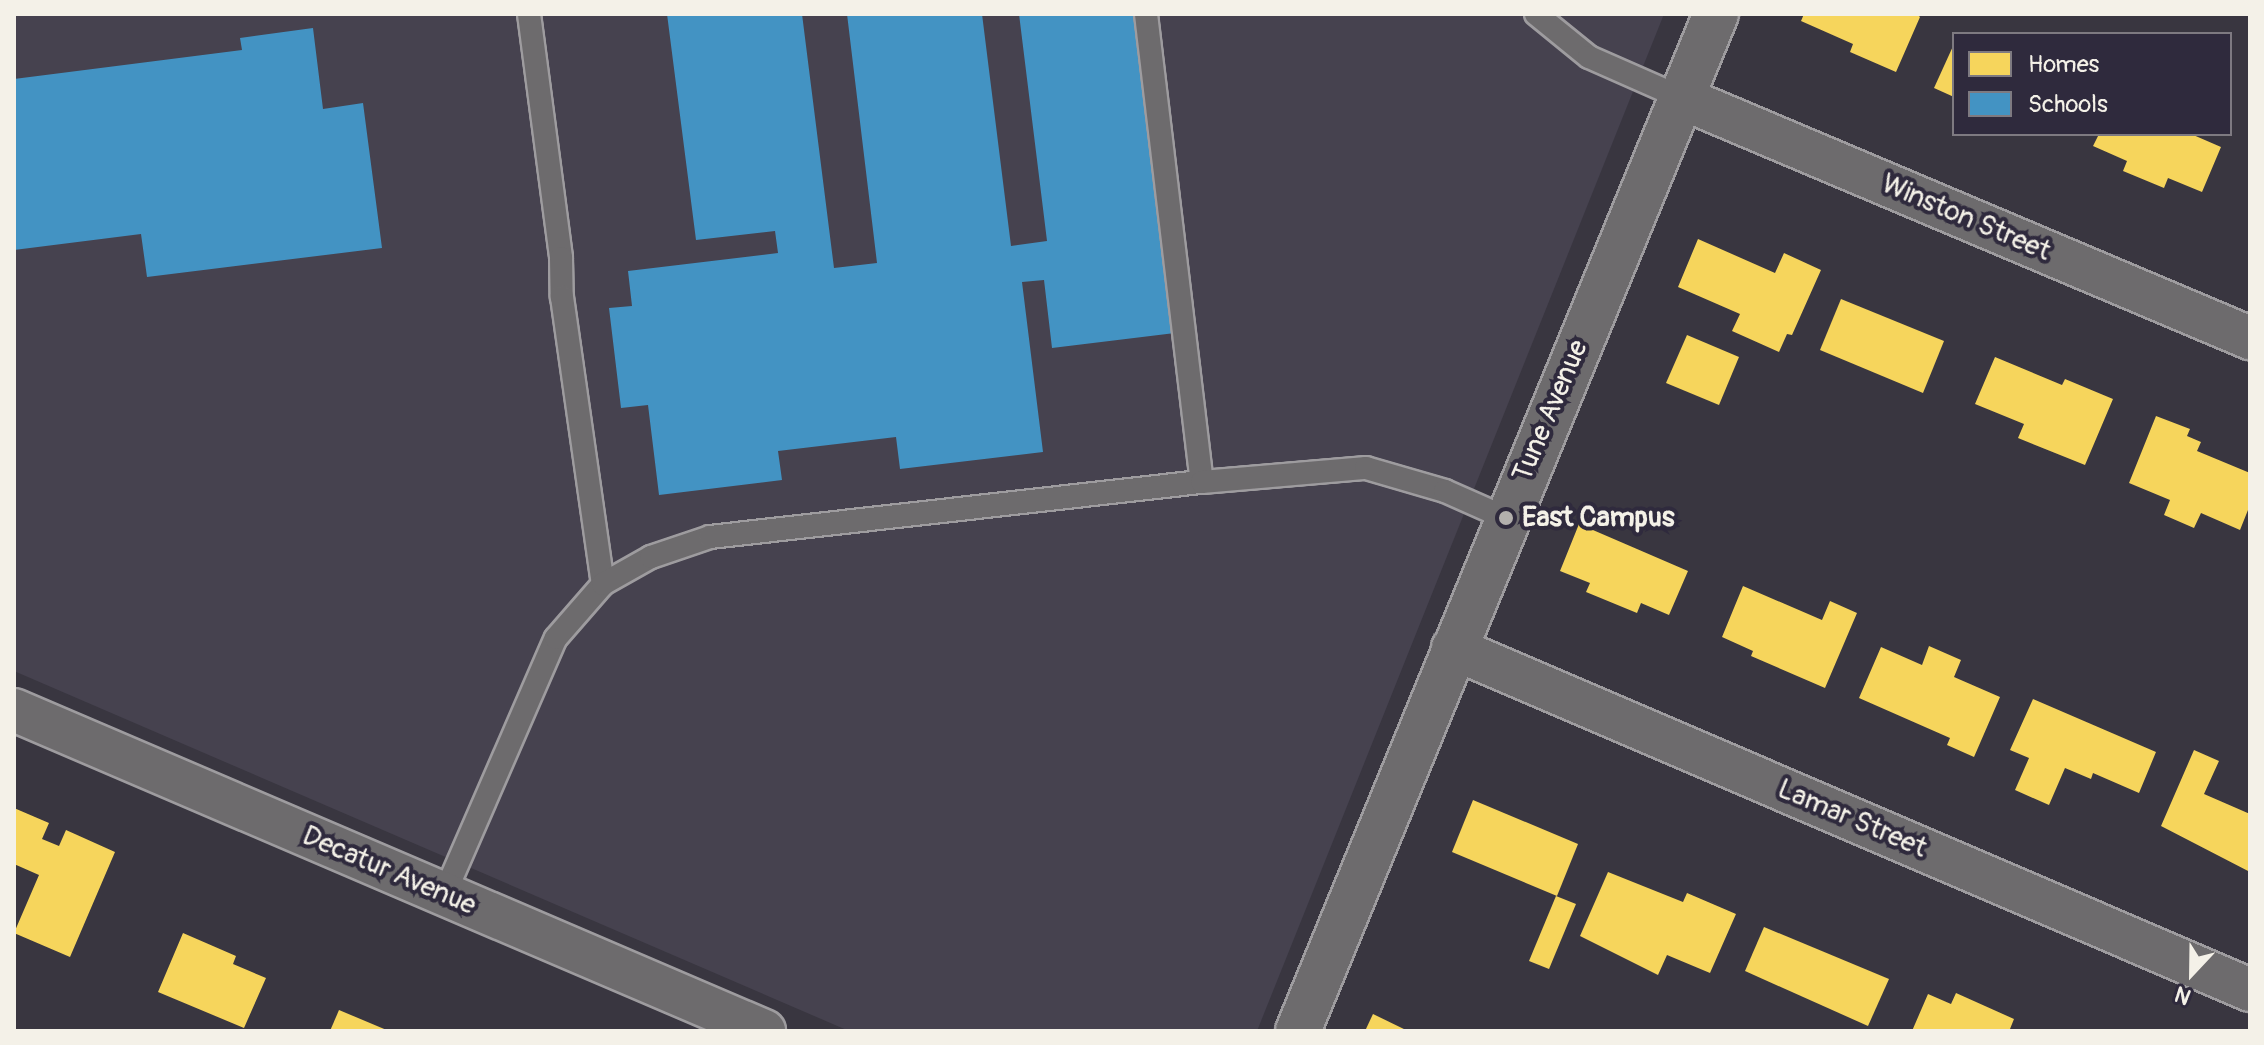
<!DOCTYPE html>
<style>
body{margin:0}
#map{position:relative;width:2264px;height:1045px;overflow:hidden;background:#393640;font-family:Pangolin,sans-serif}
div>[style]{position:absolute}
[style*='--x']{left:calc(var(--x)*1px);top:calc(var(--y)*1px);width:calc(var(--w)*1px);rotate:calc(var(--a)*1deg)}
.built>*{inset:0;background:#46424f}
.homes>*{inset:0;background:#f6d55c}
.schools>*{inset:0;background:#4393c3}
.roads{filter:drop-shadow(2px 0 #9e9c9f) drop-shadow(-2px 0 #9e9c9f) drop-shadow(0 2px #9e9c9f) drop-shadow(0 -2px #9e9c9f)}
.lane>*{height:22px;margin:-11px;padding:0 11px;transform-origin:11px;border-radius:11px;background:#6d6b6d}
.street>*{height:42px;margin:-21px;padding:0 21px;transform-origin:21px;border-radius:21px;background:#6d6b6d}
.secondary>*{height:44px;margin:-22px;padding:0 22px;transform-origin:22px;border-radius:22px;background:#6d6b6d}
.dots>*{width:22px;height:22px;translate:-50% -50%;box-sizing:border-box;border:4px solid #2f2a3d;border-radius:50%}
span{translate:-50% -50%;white-space:nowrap;text-align:center;line-height:1.15;-webkit-text-stroke:8px #2f2a3d;paint-order:stroke}
.street-label{font-size:28px;color:#f4f1e8}
.poi-label{font-size:28px;color:#f4f1e8;font-weight:700}
.left{translate:0 -50%;text-align:left}
.frame{position:absolute;inset:0;border:16px solid #f4f1e8;pointer-events:none}
.legend{position:absolute;left:1952px;top:32px;width:280px;height:104px;box-sizing:border-box;background:#2f2a3d;border:2px solid #7e7a81;margin:0;padding:10px 14px;list-style:none;font-size:24px;color:#f4f1e8}
.legend li{display:flex;align-items:center;gap:16px;height:40px}
.legend b{width:40px;border:2px solid #7e7a81}
.north{position:absolute;left:2152px;top:933px;width:80px;height:80px;-webkit-text-stroke:6px #2f2a3d;paint-order:stroke;rotate:202deg;font-size:22px;font-weight:700;line-height:32px;text-align:center;color:#f4f1e8}
.north::after{content:'';display:block;margin:auto;width:28px;height:36px;background:#f4f1e8;clip-path:polygon(50% 0,100% 100%,50% 72%,0 100%)}
</style>
<div id="map">
<div class="built">
<i style="clip-path:polygon(14px 14px,1664px 14px,1257px 1031px,849px 1031px,14px 671px)"></i>
</div>
<div class="homes">
<i style="clip-path:polygon(1804px 14px,1917px 14px,1920px 17px,1896px 72px,1850px 52px,1853px 44px,1801px 21px)"></i>
<i style="clip-path:polygon(1954px 44px,1954px 97px,1934px 88px)"></i>
<i style="clip-path:polygon(2099px 134px,2191px 134px,2221px 147px,2202px 192px,2168px 178px,2164px 188px,2123px 171px,2127px 161px,2093px 146px)"></i>
<i style="clip-path:polygon(1698px 239px,1775px 273px,1784px 253px,1821px 270px,1792px 335px,1787px 334px,1779px 352px,1732px 331px,1740px 314px,1678px 287px)"></i>
<i style="clip-path:polygon(1841px 299px,1944px 341px,1923px 393px,1820px 350px)"></i>
<i style="clip-path:polygon(1687px 335px,1739px 357px,1719px 405px,1666px 383px)"></i>
<i style="clip-path:polygon(1995px 357px,2062px 385px,2065px 379px,2113px 399px,2085px 465px,2018px 438px,2024px 424px,1975px 404px)"></i>
<i style="clip-path:polygon(2156px 416px,2190px 429px,2187px 436px,2201px 442px,2197px 451px,2250px 473px,2250px 505px,2240px 530px,2201px 513px,2194px 528px,2164px 515px,2170px 500px,2129px 483px)"></i>
<i style="clip-path:polygon(1579px 524px,1688px 571px,1669px 615px,1641px 603px,1637px 613px,1586px 592px,1590px 583px,1560px 571px)"></i>
<i style="clip-path:polygon(1743px 586px,1822px 620px,1830px 601px,1857px 613px,1825px 688px,1751px 656px,1753px 651px,1722px 637px)"></i>
<i style="clip-path:polygon(1929px 646px,1961px 660px,1954px 677px,2000px 697px,1974px 757px,1947px 745px,1950px 738px,1859px 698px,1881px 647px,1922px 665px)"></i>
<i style="clip-path:polygon(2033px 699px,2156px 752px,2139px 793px,2093px 773px,2091px 779px,2065px 768px,2049px 805px,2015px 790px,2029px 758px,2010px 750px)"></i>
<i style="clip-path:polygon(2194px 750px,2219px 761px,2204px 794px,2250px 814px,2250px 872px,2161px 826px)"></i>
<i style="clip-path:polygon(1473px 800px,1578px 844px,1557px 896px,1452px 852px)"></i>
<i style="clip-path:polygon(14px 808px,49px 823px,42px 839px,59px 846px,66px 830px,115px 852px,70px 957px,14px 933px,39px 875px,14px 864px)"></i>
<i style="clip-path:polygon(1608px 872px,1683px 902px,1687px 893px,1736px 914px,1710px 973px,1667px 955px,1658px 975px,1580px 936px)"></i>
<i style="clip-path:polygon(1556px 896px,1576px 904px,1549px 969px,1529px 961px)"></i>
<i style="clip-path:polygon(1764px 927px,1889px 979px,1868px 1026px,1745px 971px)"></i>
<i style="clip-path:polygon(183px 933px,236px 956px,233px 964px,266px 978px,244px 1028px,158px 992px)"></i>
<i style="clip-path:polygon(1956px 993px,2014px 1019px,2010px 1029px,2015px 1031px,1912px 1031px,1928px 994px,1951px 1004px)"></i>
<i style="clip-path:polygon(339px 1010px,389px 1031px,330px 1031px)"></i>
<i style="clip-path:polygon(1373px 1014px,1408px 1031px,1365px 1031px)"></i>
</div>
<div class="schools">
<i style="clip-path:polygon(667px 14px,802px 14px,834px 268px,877px 263px,847px 14px,982px 14px,1011px 246px,1047px 241px,1019px 14px,1135px 14px,1175px 333px,1052px 348px,1044px 280px,1022px 282px,1043px 452px,900px 469px,896px 437px,778px 451px,782px 480px,659px 495px,648px 405px,621px 408px,609px 308px,632px 306px,628px 271px,778px 253px,775px 231px,696px 240px)"></i>
<i style="clip-path:polygon(313px 28px,323px 109px,363px 103px,382px 248px,147px 277px,141px 234px,14px 250px,14px 79px,242px 50px,240px 38px)"></i>
</div>
<div class="roads">
<div class="lane">
<i style="--x:529;--y:14;--w:246;--a:82.5"></i>
<i style="--x:561;--y:258;--w:39;--a:89"></i>
<i style="--x:562;--y:297;--w:290;--a:81.9"></i>
<i style="--x:1146;--y:14;--w:471;--a:83.2"></i>
<i style="--x:1536;--y:14;--w:68;--a:39.1"></i>
<i style="--x:1589;--y:57;--w:102;--a:23.8"></i>
<i style="--x:444;--y:895;--w:280;--a:-66.5"></i>
<i style="--x:556;--y:638;--w:72;--a:-49"></i>
<i style="--x:603;--y:584;--w:55;--a:-29.4"></i>
<i style="--x:651;--y:557;--w:62;--a:-18.7"></i>
<i style="--x:710;--y:537;--w:495;--a:-6.4"></i>
<i style="--x:1202;--y:482;--w:165;--a:-4.9"></i>
<i style="--x:1366;--y:468;--w:82;--a:16.2"></i>
<i style="--x:1445;--y:491;--w:67;--a:23.9"></i>
</div>
<div class="street">
<i style="--x:1682;--y:98;--w:617;--a:22.91"></i>
<i style="--x:1453;--y:648;--w:867;--a:23.22"></i>
<i style="--x:14;--y:710;--w:816;--a:23.17"></i>
</div>
<div class="secondary">
<i style="--x:1298;--y:1031;--w:1100;--a:-67.66"></i>
</div>
</div>
<div class="dots">
<i style="left:1506px;top:518px;background:#b3b0ad"></i>
</div>
<div class="street-label">
<span style="left:1966px;top:218px;rotate:23deg">Winston Street</span>
<span style="left:1551px;top:411px;rotate:-67deg">Tune Avenue</span>
<span style="left:1852px;top:819px;rotate:23deg">Lamar Street</span>
<span style="left:389px;top:871px;rotate:23deg">Decatur Avenue</span>
</div>
<div class="poi-label">
<span class="left" style="left:1522px;top:518px">East Campus</span>
</div>
<div class="frame"></div>
<ul class="legend">
<li><b style="height:22px;background:#f6d55c"></b>Homes</li>
<li><b style="height:22px;background:#4393c3"></b>Schools</li>
</ul>
<div class="north">N</div>
</div>
